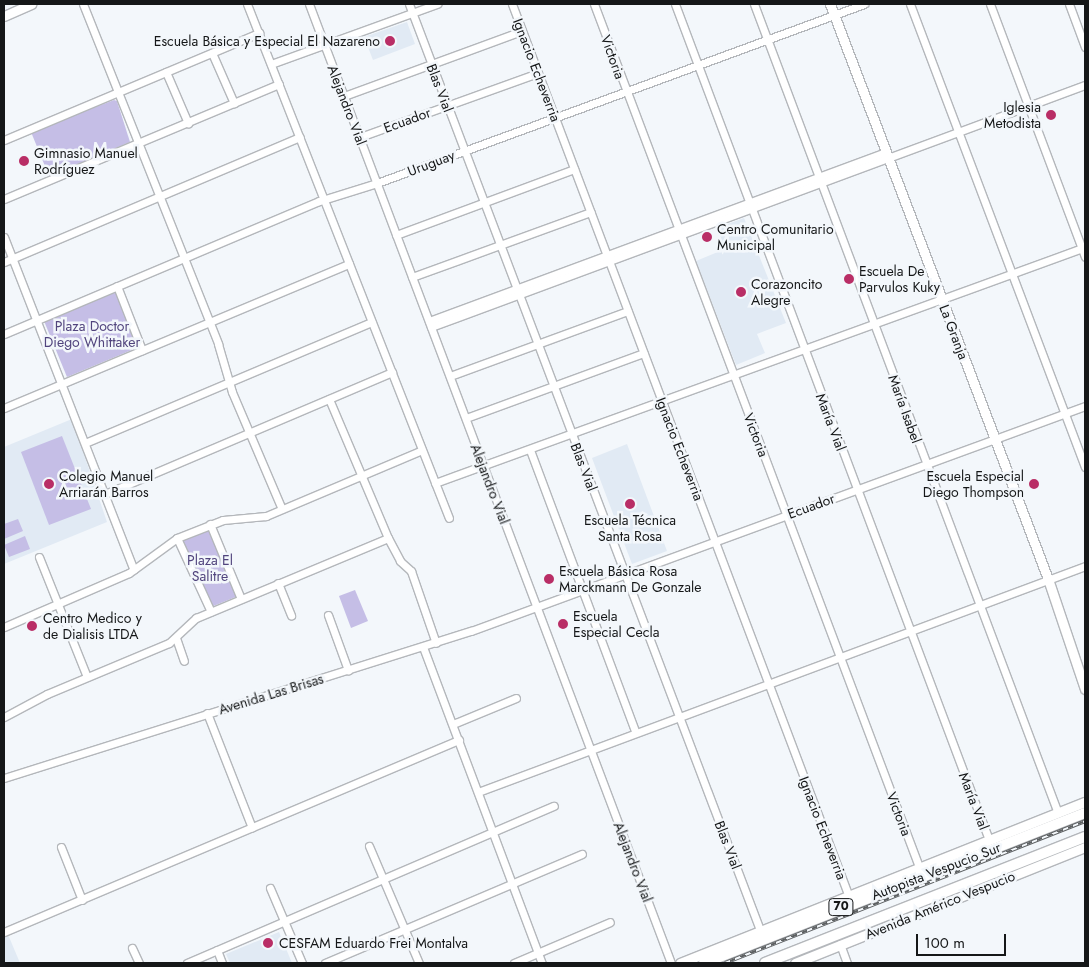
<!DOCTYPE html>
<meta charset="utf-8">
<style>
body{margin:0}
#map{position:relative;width:1089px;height:967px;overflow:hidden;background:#f3f7fb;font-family:Jost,sans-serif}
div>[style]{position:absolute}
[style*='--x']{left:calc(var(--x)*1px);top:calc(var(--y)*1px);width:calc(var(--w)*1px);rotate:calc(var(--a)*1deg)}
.built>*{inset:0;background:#e1eaf4}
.green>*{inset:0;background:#c5bee6}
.roads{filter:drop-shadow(1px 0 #b4b7bb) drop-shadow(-1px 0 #b4b7bb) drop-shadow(0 1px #b4b7bb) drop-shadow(0 -1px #b4b7bb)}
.minor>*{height:7px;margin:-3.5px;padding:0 3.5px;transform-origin:3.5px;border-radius:3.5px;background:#fff}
.major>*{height:9px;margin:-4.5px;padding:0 4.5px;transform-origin:4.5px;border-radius:4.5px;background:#fff}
.highway>*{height:10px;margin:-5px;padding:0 5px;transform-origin:5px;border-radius:5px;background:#fff}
.rail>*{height:4px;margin-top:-2px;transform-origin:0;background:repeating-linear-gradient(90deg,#f3f7fb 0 5.5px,#5d6062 0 11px);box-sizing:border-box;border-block:1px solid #5d6062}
.dots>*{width:14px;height:14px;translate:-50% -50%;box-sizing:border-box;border:2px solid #f3f7fb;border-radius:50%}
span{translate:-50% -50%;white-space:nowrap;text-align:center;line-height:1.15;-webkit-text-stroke:5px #f3f7fb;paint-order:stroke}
.shield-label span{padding:1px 4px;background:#f3f7fb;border:1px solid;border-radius:4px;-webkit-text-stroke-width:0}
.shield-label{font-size:12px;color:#151718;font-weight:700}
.poi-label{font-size:14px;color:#151718}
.right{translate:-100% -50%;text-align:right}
.left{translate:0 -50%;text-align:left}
.street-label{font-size:14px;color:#151718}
.park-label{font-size:14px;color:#51447d}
.frame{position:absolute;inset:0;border:5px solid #151718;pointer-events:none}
.scale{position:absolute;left:916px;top:934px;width:90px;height:22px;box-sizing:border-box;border:2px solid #151718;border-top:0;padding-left:6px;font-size:15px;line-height:18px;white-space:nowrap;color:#151718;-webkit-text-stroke:4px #f3f7fb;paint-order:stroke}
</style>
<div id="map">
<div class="built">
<i style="clip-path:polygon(407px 22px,415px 44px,373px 60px,364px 37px)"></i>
<i style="clip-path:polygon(744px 218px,786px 323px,757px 334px,765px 353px,736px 365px,696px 261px,725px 249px,717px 228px)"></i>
<i style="clip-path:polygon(72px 419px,107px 522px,4px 564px,4px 447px)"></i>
<i style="clip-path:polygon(627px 444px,667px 551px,632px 564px,592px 458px)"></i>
<i style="clip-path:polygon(4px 925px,20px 963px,4px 963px)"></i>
<i style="clip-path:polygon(279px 932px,292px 963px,230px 963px,226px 954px)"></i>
</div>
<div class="green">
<i style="clip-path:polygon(114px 100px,117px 101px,130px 142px,49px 176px,31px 132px)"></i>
<i style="clip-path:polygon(117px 292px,139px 347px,67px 377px,44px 321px)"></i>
<i style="clip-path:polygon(62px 436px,91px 509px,49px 525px,21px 452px)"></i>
<i style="clip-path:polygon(18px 519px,23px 531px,4px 539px,4px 524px)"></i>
<i style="clip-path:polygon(209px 528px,238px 596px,211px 607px,182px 540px)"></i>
<i style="clip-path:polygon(25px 536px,30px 549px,9px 557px,4px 545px)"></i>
<i style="clip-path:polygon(355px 590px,368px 621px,351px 628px,339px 596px)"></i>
</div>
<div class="roads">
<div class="minor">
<i style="--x:83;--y:4;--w:366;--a:68.3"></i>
<i style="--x:218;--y:344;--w:50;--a:73.7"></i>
<i style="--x:232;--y:392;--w:127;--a:66.9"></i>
<i style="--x:247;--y:4;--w:552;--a:68.55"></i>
<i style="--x:309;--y:4;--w:1025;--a:69.32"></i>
<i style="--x:409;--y:4;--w:990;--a:69.24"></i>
<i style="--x:512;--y:4;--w:951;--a:69.32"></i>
<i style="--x:594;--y:4;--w:922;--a:69.36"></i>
<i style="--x:675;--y:4;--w:893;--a:69.41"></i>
<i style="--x:754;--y:4;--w:864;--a:69.41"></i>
<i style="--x:910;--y:4;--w:495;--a:69.3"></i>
<i style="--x:990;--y:4;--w:270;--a:69.4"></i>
<i style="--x:1069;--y:4;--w:46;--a:69.6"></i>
<i style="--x:212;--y:53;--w:55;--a:66.3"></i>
<i style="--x:271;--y:64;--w:177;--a:-19.9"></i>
<i style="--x:166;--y:72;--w:56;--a:66.7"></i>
<i style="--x:344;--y:96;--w:189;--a:-20.1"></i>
<i style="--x:360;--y:137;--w:189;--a:-19.8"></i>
<i style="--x:4;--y:140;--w:277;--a:-22.8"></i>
<i style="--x:4;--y:199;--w:298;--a:-22.7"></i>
<i style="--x:396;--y:235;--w:190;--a:-20.3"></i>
<i style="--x:4;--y:237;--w:357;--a:68.7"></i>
<i style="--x:4;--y:262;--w:321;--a:-22.9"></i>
<i style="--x:412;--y:277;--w:190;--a:-20"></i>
<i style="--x:117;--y:286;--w:69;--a:68.7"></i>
<i style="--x:429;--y:321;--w:487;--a:-20.3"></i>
<i style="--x:431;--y:327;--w:697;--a:-20.31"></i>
<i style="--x:4;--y:334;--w:342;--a:-22.9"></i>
<i style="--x:319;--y:201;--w:61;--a:-17.2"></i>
<i style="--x:377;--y:183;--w:519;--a:-20.18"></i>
<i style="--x:450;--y:376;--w:189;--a:-20.1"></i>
<i style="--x:329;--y:399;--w:151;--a:67"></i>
<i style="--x:388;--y:538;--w:26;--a:62"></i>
<i style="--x:400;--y:561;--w:15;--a:42"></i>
<i style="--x:411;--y:571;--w:76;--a:70.9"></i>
<i style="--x:4;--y:408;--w:374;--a:-22.7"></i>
<i style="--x:466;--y:418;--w:189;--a:-20.1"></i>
<i style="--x:85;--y:443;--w:311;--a:-22.9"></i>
<i style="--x:530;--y:450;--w:300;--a:69.5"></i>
<i style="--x:435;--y:483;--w:692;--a:-19.95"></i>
<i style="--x:105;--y:494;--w:312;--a:-23"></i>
<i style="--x:210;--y:524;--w:81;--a:67.5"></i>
<i style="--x:177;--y:538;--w:81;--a:65.3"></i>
<i style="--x:39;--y:557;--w:129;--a:68.2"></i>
<i style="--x:278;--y:583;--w:35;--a:68"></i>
<i style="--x:328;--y:615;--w:59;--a:70"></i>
<i style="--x:4;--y:627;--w:136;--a:-23.4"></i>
<i style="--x:129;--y:573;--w:59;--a:-36.1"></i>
<i style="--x:177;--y:538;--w:49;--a:-21.4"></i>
<i style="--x:223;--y:520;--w:43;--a:-5.3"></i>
<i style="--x:266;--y:516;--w:169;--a:-22.9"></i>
<i style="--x:176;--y:638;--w:24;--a:71"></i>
<i style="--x:423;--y:647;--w:338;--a:69.4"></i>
<i style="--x:207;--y:713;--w:123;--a:68.6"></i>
<i style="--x:4;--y:717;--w:49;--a:-28.1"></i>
<i style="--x:47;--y:694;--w:132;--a:-22.7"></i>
<i style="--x:169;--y:643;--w:37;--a:-43"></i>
<i style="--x:196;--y:618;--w:208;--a:-22.6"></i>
<i style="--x:453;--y:724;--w:68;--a:-22.4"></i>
<i style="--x:4;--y:778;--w:490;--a:-17.5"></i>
<i style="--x:471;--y:631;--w:654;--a:-20.13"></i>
<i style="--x:478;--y:792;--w:648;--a:-20.42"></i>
<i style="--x:369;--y:846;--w:127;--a:66.9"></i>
<i style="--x:61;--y:847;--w:57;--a:68.4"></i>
<i style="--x:270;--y:888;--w:82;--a:66.9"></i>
<i style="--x:4;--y:932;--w:494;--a:-22.9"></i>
<i style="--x:840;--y:944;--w:20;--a:70"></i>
<i style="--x:132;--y:948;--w:17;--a:65"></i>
<i style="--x:217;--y:950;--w:14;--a:69"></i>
<i style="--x:187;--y:963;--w:399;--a:-23.2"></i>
<i style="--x:325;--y:963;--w:279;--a:-23"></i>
<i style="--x:514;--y:963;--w:104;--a:-23.1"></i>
</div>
<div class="major">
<i style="--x:830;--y:4;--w:615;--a:69.24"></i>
<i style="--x:1048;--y:579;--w:116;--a:71.4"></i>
<i style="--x:4;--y:16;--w:30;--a:-24"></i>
<i style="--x:680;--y:963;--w:436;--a:-21.7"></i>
<i style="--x:795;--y:963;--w:312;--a:-21.8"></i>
</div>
<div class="highway">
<i style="--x:704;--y:963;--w:409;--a:-21.5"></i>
<i style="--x:765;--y:963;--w:344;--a:-21.5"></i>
</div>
</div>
<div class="rail">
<i style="--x:725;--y:963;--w:387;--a:-21.5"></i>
</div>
<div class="dots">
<i style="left:390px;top:41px;background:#b92e66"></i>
<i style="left:1051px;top:115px;background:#b92e66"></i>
<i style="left:24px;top:161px;background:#b92e66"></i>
<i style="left:707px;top:237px;background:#b92e66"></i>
<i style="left:849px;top:279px;background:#b92e66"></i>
<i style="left:741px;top:292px;background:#b92e66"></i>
<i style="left:49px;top:484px;background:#b92e66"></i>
<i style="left:1034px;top:484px;background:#b92e66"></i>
<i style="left:630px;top:504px;background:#b92e66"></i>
<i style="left:549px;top:579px;background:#b92e66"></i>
<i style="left:563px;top:624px;background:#b92e66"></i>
<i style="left:32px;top:626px;background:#b92e66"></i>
<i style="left:268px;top:943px;background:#b92e66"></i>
</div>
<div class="shield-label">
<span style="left:841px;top:907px">70</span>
</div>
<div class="poi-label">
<span class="right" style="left:380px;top:41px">Escuela Básica y Especial El Nazareno</span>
<span class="right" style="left:1041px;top:115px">Iglesia<br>Metodista</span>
<span class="left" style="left:34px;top:161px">Gimnasio Manuel<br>Rodríguez</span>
<span class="left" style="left:717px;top:237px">Centro Comunitario<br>Municipal</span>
<span class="left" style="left:859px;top:279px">Escuela De<br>Parvulos Kuky</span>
<span class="left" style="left:751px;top:292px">Corazoncito<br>Alegre</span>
<span class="left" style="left:59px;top:484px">Colegio Manuel<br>Arriarán Barros</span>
<span class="right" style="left:1024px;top:484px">Escuela Especial<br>Diego Thompson</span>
<span style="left:630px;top:528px">Escuela Técnica<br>Santa Rosa</span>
<span class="left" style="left:559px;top:579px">Escuela Básica Rosa<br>Marckmann De Gonzale</span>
<span class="left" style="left:573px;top:624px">Escuela<br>Especial Cecla</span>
<span class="left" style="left:43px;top:626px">Centro Medico y<br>de Dialisis LTDA</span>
<span class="left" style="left:279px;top:943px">CESFAM Eduardo Frei Montalva</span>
</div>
<div class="street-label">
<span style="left:613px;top:57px;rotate:70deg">Victoria</span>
<span style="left:537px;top:70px;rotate:69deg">Ignacio Echeverria</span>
<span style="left:440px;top:88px;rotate:69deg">Blas Vial</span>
<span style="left:347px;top:105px;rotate:69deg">Alejandro Vial</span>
<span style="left:407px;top:120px;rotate:-20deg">Ecuador</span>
<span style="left:431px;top:163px;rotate:-21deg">Uruguay</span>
<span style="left:954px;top:332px;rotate:69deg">La Granja</span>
<span style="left:905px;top:409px;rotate:70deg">María Isabel</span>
<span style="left:831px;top:422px;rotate:69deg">María Vial</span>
<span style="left:756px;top:435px;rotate:69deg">Victoria</span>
<span style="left:680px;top:449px;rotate:69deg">Ignacio Echeverria</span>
<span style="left:584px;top:467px;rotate:69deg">Blas Vial</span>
<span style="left:490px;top:484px;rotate:69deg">Alejandro Vial</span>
<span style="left:811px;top:506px;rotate:-20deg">Ecuador</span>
<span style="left:271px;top:694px;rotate:-17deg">Avenida Las Brisas</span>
<span style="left:974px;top:801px;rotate:69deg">María Vial</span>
<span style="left:899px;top:814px;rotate:69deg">Victoria</span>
<span style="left:823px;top:828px;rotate:69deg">Ignacio Echeverria</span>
<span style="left:728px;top:845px;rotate:69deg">Blas Vial</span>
<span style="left:633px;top:862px;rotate:69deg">Alejandro Vial</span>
<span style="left:936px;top:871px;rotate:-21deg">Autopista Vespucio Sur</span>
<span style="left:940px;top:905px;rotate:-22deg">Avenida Américo Vespucio</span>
</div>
<div class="park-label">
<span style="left:92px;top:334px">Plaza Doctor<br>Diego Whittaker</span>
<span style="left:210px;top:568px">Plaza El<br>Salitre</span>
</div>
<div class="frame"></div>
<div class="scale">100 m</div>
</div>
